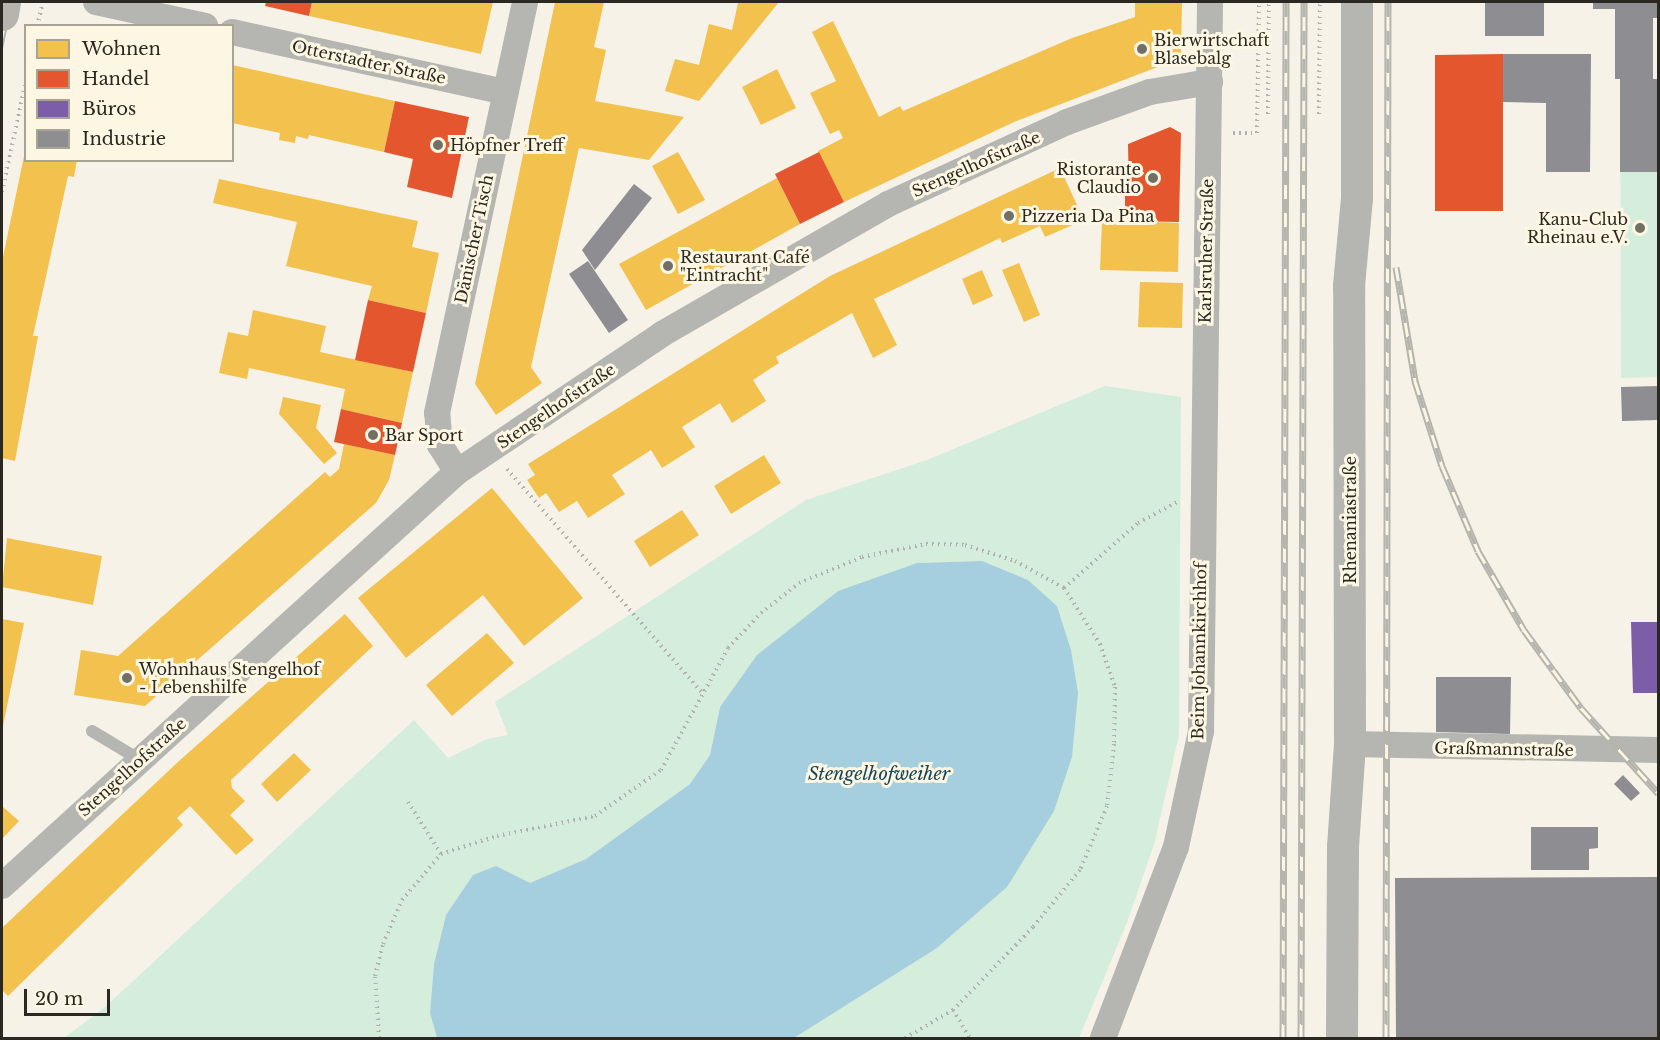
<!DOCTYPE html>
<meta charset="utf-8">
<style>
body{margin:0}
#map{position:relative;width:1660px;height:1040px;overflow:hidden;background:#f6f2e8;font-family:"Libre Baskerville",serif}
div>[style]{position:absolute}
[style*='--x']{left:calc(var(--x)*1px);top:calc(var(--y)*1px);width:calc(var(--w)*1px);rotate:calc(var(--a)*1deg)}
.green>*{inset:0;background:#d4eedb}
.water>*{inset:0;background:#a5cede}
.homes>*{inset:0;background:#f2c14e}
.shops>*{inset:0;background:#e4572e}
.offices>*{inset:0;background:#7b5ea7}
.industry>*{inset:0;background:#8d8d92}
.path>*{height:4px;margin-top:-2px;transform-origin:0;background:repeating-linear-gradient(90deg,#b0b0ac 0 1.5px,transparent 0 6px)}
.service>*{height:12px;margin:-6px;padding:0 6px;transform-origin:6px;border-radius:6px;background:#b5b5b1}
.minor>*{height:26px;margin:-13px;padding:0 13px;transform-origin:13px;border-radius:13px;background:#b5b5b1}
.tertiary>*{height:32px;margin:-16px;padding:0 16px;transform-origin:16px;border-radius:16px;background:#b5b5b1}
.secondary>*{height:33px;margin:-16.5px;padding:0 16.5px;transform-origin:16.5px;border-radius:16.5px;background:#b5b4ad}
.tram>*{height:1.5px;margin:-0.75px;padding:0 0.75px;transform-origin:0.75px;border-radius:0.75px;background:#b5b4ad}
.rail>*{height:7px;margin-top:-3.5px;transform-origin:0;background:repeating-linear-gradient(90deg,#fcf6e2 0 14px,#b5b4ad 0 28px);box-sizing:border-box;border-block:2px solid #b5b4ad}
.dots>*{width:16px;height:16px;translate:-50% -50%;box-sizing:border-box;border:3px solid #fcf6e2;border-radius:50%}
span{translate:-50% -50%;white-space:nowrap;text-align:center;line-height:1.15;-webkit-text-stroke:6px #fcf6e2;paint-order:stroke}
.poi-label{font-size:16px;color:#2a2820}
.left{translate:0 -50%;text-align:left}
.right{translate:-100% -50%;text-align:right}
.street-label{font-size:16px;color:#2a2820}
.water-label{font-size:18px;color:#14465a;font-style:italic}
.frame{position:absolute;inset:0;border:3px solid #2a2820;pointer-events:none}
.legend{position:absolute;left:24px;top:24px;width:210px;height:138px;box-sizing:border-box;background:#fcf6e2;border:2px solid #a8a494;margin:0;padding:8px 10px;list-style:none;font-size:18px;color:#2a2820}
.legend li{display:flex;align-items:center;gap:12px;height:30px}
.legend b{width:30px;border:2px solid #a8a494}
.scale{position:absolute;left:24px;top:989px;width:86px;height:27px;box-sizing:border-box;border:3px solid #2a2820;border-top:0;padding-left:8px;font-size:18px;line-height:21px;white-space:nowrap;color:#2a2820;-webkit-text-stroke:4px #fcf6e2;paint-order:stroke}
</style>
<div id="map">
<div class="green">
<i style="clip-path:polygon(1620px 79px,1658px 79px,1658px 377px,1621px 378px)"></i>
<i style="clip-path:polygon(1105px 386px,1181px 397px,1179px 735px,1155px 841px,1128px 920px,1079px 1038px,794px 1038px,937px 948px,1007px 887px,1071px 650px,1057px 606px,1028px 580px,982px 561px,917px 563px,838px 591px,757px 655px,720px 707px,710px 755px,690px 784px,586px 859px,530px 884px,496px 866px,446px 915px,434px 964px,430px 1013px,437px 1038px,64px 1038px,104px 1008px,414px 720px,448px 758px,487px 739px,508px 735px,495px 702px,806px 500px,927px 460px)"></i>
</div>
<div class="water">
<i style="clip-path:polygon(982px 561px,1028px 580px,1057px 606px,1071px 650px,1078px 693px,1072px 757px,1054px 811px,1007px 887px,937px 948px,794px 1038px,437px 1038px,430px 1013px,434px 964px,446px 915px,473px 875px,496px 866px,530px 883px,586px 859px,690px 784px,710px 755px,720px 707px,757px 655px,838px 591px,917px 563px)"></i>
</div>
<div class="homes">
<i style="clip-path:polygon(312px 2px,493px 2px,481px 54px,309px 16px)"></i>
<i style="clip-path:polygon(555px 2px,604px 2px,594px 47px,606px 50px,595px 101px,684px 117px,649px 160px,579px 148px,531px 367px,542px 383px,496px 415px,475px 384px)"></i>
<i style="clip-path:polygon(746px 2px,779px 2px,699px 101px,665px 91px,675px 59px,699px 65px,709px 24px,732px 30px,738px 3px)"></i>
<i style="clip-path:polygon(1135px 2px,1182px 2px,1181px 58px,1014px 122px,844px 202px,818px 151px,843px 138px,839px 130px,830px 134px,810px 93px,836px 81px,812px 32px,833px 21px,879px 117px,900px 106px,903px 111px,1072px 38px,1135px 17px)"></i>
<i style="clip-path:polygon(232px 65px,395px 101px,384px 152px,309px 135px,308px 139px,296px 136px,295px 143px,279px 140px,280px 133px,232px 123px)"></i>
<i style="clip-path:polygon(777px 69px,796px 108px,761px 125px,742px 87px)"></i>
<i style="clip-path:polygon(678px 152px,705px 200px,678px 214px,652px 166px)"></i>
<i style="clip-path:polygon(24px 156px,26px 160px,77px 160px,74px 177px,68px 176px,33px 336px,38px 336px,15px 461px,2px 458px,2px 262px)"></i>
<i style="clip-path:polygon(1060px 168px,1084px 220px,1045px 237px,1040px 226px,1002px 243px,1000px 238px,874px 299px,897px 345px,873px 358px,852px 313px,776px 357px,779px 363px,753px 380px,766px 401px,732px 423px,720px 403px,682px 427px,695px 447px,662px 468px,651px 450px,612px 475px,625px 494px,588px 518px,577px 501px,559px 512px,546px 493px,539px 498px,527px 480px,535px 475px,528px 464px,830px 276px)"></i>
<i style="clip-path:polygon(777px 178px,800px 224px,646px 310px,619px 264px)"></i>
<i style="clip-path:polygon(219px 179px,418px 221px,412px 247px,439px 253px,426px 313px,368px 300px,372px 286px,286px 266px,297px 222px,213px 203px)"></i>
<i style="clip-path:polygon(1102px 220px,1179px 223px,1178px 272px,1100px 270px)"></i>
<i style="clip-path:polygon(1019px 263px,1040px 315px,1024px 322px,1002px 270px)"></i>
<i style="clip-path:polygon(982px 270px,993px 296px,973px 305px,962px 279px)"></i>
<i style="clip-path:polygon(1140px 282px,1183px 283px,1182px 328px,1138px 327px)"></i>
<i style="clip-path:polygon(253px 310px,326px 326px,320px 352px,413px 372px,402px 423px,341px 409px,345px 389px,249px 368px,247px 379px,219px 373px,228px 332px,248px 336px)"></i>
<i style="clip-path:polygon(283px 397px,321px 405px,316px 428px,337px 453px,324px 464px,279px 414px)"></i>
<i style="clip-path:polygon(344px 444px,395px 455px,389px 480px,376px 503px,145px 706px,74px 695px,81px 650px,118px 656px,325px 472px,330px 477px,339px 469px)"></i>
<i style="clip-path:polygon(764px 455px,781px 483px,731px 514px,714px 486px)"></i>
<i style="clip-path:polygon(492px 488px,583px 598px,524px 646px,483px 595px,406px 658px,358px 598px)"></i>
<i style="clip-path:polygon(682px 510px,699px 535px,650px 567px,634px 541px)"></i>
<i style="clip-path:polygon(7px 538px,102px 556px,93px 605px,2px 587px)"></i>
<i style="clip-path:polygon(345px 614px,373px 646px,231px 780px,232px 788px,245px 801px,230px 815px,254px 840px,236px 855px,190px 806px,177px 818px,183px 825px,8px 996px,2px 990px,2px 928px,179px 761px)"></i>
<i style="clip-path:polygon(2px 619px,24px 623px,3px 726px,2px 726px)"></i>
<i style="clip-path:polygon(487px 633px,514px 663px,452px 716px,426px 685px)"></i>
<i style="clip-path:polygon(294px 753px,311px 770px,277px 802px,261px 784px)"></i>
<i style="clip-path:polygon(2px 806px,19px 821px,2px 839px)"></i>
</div>
<div class="shops">
<i style="clip-path:polygon(266px 2px,312px 2px,309px 16px,265px 6px)"></i>
<i style="clip-path:polygon(1503px 54px,1503px 211px,1435px 211px,1435px 55px)"></i>
<i style="clip-path:polygon(395px 101px,469px 117px,452px 198px,407px 187px,413px 159px,384px 152px)"></i>
<i style="clip-path:polygon(1170px 127px,1181px 133px,1179px 222px,1125px 221px,1125px 193px,1129px 193px,1128px 144px)"></i>
<i style="clip-path:polygon(819px 152px,844px 202px,800px 224px,775px 174px)"></i>
<i style="clip-path:polygon(368px 300px,426px 313px,413px 372px,355px 360px)"></i>
<i style="clip-path:polygon(341px 409px,402px 423px,395px 455px,334px 442px)"></i>
</div>
<div class="offices">
<i style="clip-path:polygon(1631px 622px,1658px 622px,1658px 693px,1633px 693px)"></i>
</div>
<div class="industry">
<i style="clip-path:polygon(1485px 2px,1544px 2px,1544px 36px,1485px 36px)"></i>
<i style="clip-path:polygon(1593px 2px,1658px 2px,1658px 18px,1653px 18px,1653px 79px,1658px 79px,1658px 172px,1620px 172px,1620px 79px,1615px 79px,1615px 9px,1593px 9px)"></i>
<i style="clip-path:polygon(1503px 54px,1591px 54px,1590px 172px,1546px 172px,1546px 103px,1503px 102px)"></i>
<i style="clip-path:polygon(634px 184px,652px 198px,595px 270px,582px 250px)"></i>
<i style="clip-path:polygon(588px 261px,628px 320px,609px 333px,569px 274px)"></i>
<i style="clip-path:polygon(1658px 386px,1658px 420px,1622px 421px,1621px 387px)"></i>
<i style="clip-path:polygon(1436px 677px,1511px 677px,1510px 734px,1436px 732px)"></i>
<i style="clip-path:polygon(1623px 775px,1640px 793px,1631px 801px,1614px 784px)"></i>
<i style="clip-path:polygon(1531px 827px,1598px 827px,1598px 848px,1589px 849px,1589px 870px,1531px 870px)"></i>
<i style="clip-path:polygon(1658px 877px,1658px 1038px,1396px 1038px,1395px 878px)"></i>
</div>
<div class="path">
<i style="--x:37;--y:26;--w:25;--a:-76"></i>
<i style="--x:1268;--y:114;--w:112;--a:-89.5"></i>
<i style="--x:1319;--y:114;--w:112;--a:-89.5"></i>
<i style="--x:1233;--y:133;--w:24;--a:0"></i>
<i style="--x:1257;--y:133;--w:131;--a:-89.1"></i>
<i style="--x:2;--y:192;--w:115;--a:-77.9"></i>
<i style="--x:507;--y:469;--w:298;--a:48.9"></i>
<i style="--x:1064;--y:588;--w:98;--a:-41.3"></i>
<i style="--x:1138;--y:523;--w:44;--a:-28.3"></i>
<i style="--x:408;--y:802;--w:62;--a:57.6"></i>
<i style="--x:953;--y:1010;--w:33;--a:59"></i>
<i style="--x:379;--y:1038;--w:62;--a:-93.7"></i>
<i style="--x:375;--y:976;--w:33;--a:-76"></i>
<i style="--x:383;--y:944;--w:48;--a:-66.6"></i>
<i style="--x:402;--y:900;--w:60;--a:-49.7"></i>
<i style="--x:441;--y:854;--w:59;--a:-17.8"></i>
<i style="--x:497;--y:836;--w:100;--a:-11.5"></i>
<i style="--x:595;--y:816;--w:80;--a:-34.9"></i>
<i style="--x:661;--y:770;--w:139;--a:-61.2"></i>
<i style="--x:728;--y:648;--w:48;--a:-46.7"></i>
<i style="--x:761;--y:613;--w:48;--a:-38.3"></i>
<i style="--x:799;--y:583;--w:68;--a:-22.4"></i>
<i style="--x:862;--y:557;--w:65;--a:-11.5"></i>
<i style="--x:926;--y:544;--w:39;--a:1"></i>
<i style="--x:965;--y:545;--w:52;--a:17.7"></i>
<i style="--x:1015;--y:561;--w:56;--a:28.9"></i>
<i style="--x:1064;--y:588;--w:67;--a:57.3"></i>
<i style="--x:1100;--y:644;--w:46;--a:70.8"></i>
<i style="--x:1115;--y:687;--w:57;--a:91"></i>
<i style="--x:1114;--y:744;--w:62;--a:96.4"></i>
<i style="--x:1107;--y:806;--w:69;--a:112.9"></i>
<i style="--x:1080;--y:870;--w:74;--a:129.5"></i>
<i style="--x:1033;--y:927;--w:115;--a:133.9"></i>
<i style="--x:953;--y:1010;--w:56;--a:149.7"></i>
</div>
<div class="service">
<i style="--x:92;--y:731;--w:56;--a:31.1"></i>
</div>
<div class="minor">
<i style="--x:96;--y:2;--w:112;--a:12.4"></i>
<i style="--x:232;--y:32;--w:280;--a:12.4"></i>
<i style="--x:457;--y:472;--w:32;--a:-122"></i>
<i style="--x:440;--y:445;--w:32;--a:-95"></i>
<i style="--x:437;--y:413;--w:420;--a:-77.9"></i>
<i style="--x:1350;--y:744;--w:308;--a:1.1"></i>
<i style="--x:2;--y:886;--w:615;--a:-42.3"></i>
<i style="--x:457;--y:472;--w:247;--a:-33.9"></i>
<i style="--x:662;--y:334;--w:261;--a:-29.9"></i>
<i style="--x:888;--y:204;--w:197;--a:-24.6"></i>
<i style="--x:1067;--y:122;--w:88;--a:-19.9"></i>
<i style="--x:1150;--y:92;--w:61;--a:-9.5"></i>
<i style="--x:1103;--y:1038;--w:204;--a:-69.1"></i>
<i style="--x:1176;--y:847;--w:119;--a:-77.8"></i>
<i style="--x:1201;--y:731;--w:729;--a:-89.29"></i>
</div>
<div class="tertiary">
<i style="--x:1342;--y:1038;--w:191;--a:-89.7"></i>
<i style="--x:1343;--y:847;--w:103;--a:-86.1"></i>
<i style="--x:1350;--y:744;--w:458;--a:-90.1"></i>
<i style="--x:1349;--y:286;--w:88;--a:-84.8"></i>
<i style="--x:1357;--y:198;--w:196;--a:-90"></i>
</div>
<div class="secondary">
<i style="--x:2;--y:14;--w:12;--a:-81"></i>
</div>
<div class="tram">
<i style="--x:2;--y:49;--w:48;--a:-78"></i>
</div>
<div class="rail">
<i style="--x:1396;--y:267;--w:116;--a:80.5"></i>
<i style="--x:1415;--y:381;--w:89;--a:72.4"></i>
<i style="--x:1442;--y:466;--w:92;--a:67"></i>
<i style="--x:1478;--y:551;--w:91;--a:59.8"></i>
<i style="--x:1524;--y:630;--w:49;--a:54.1"></i>
<i style="--x:1553;--y:670;--w:47;--a:53.6"></i>
<i style="--x:1581;--y:708;--w:115;--a:47.8"></i>
<i style="--x:1283;--y:1038;--w:1036;--a:-89.83"></i>
<i style="--x:1301;--y:1038;--w:1036;--a:-89.83"></i>
<i style="--x:1386;--y:1038;--w:1036;--a:-89.89"></i>
</div>
<div class="dots">
<i style="left:1142px;top:49px;background:#716f66"></i>
<i style="left:438px;top:145px;background:#716f66"></i>
<i style="left:1153px;top:178px;background:#716f66"></i>
<i style="left:1009px;top:216px;background:#716f66"></i>
<i style="left:1640px;top:228px;background:#716f66"></i>
<i style="left:668px;top:266px;background:#716f66"></i>
<i style="left:373px;top:435px;background:#716f66"></i>
<i style="left:127px;top:678px;background:#716f66"></i>
</div>
<div class="poi-label">
<span class="left" style="left:1154px;top:49px">Bierwirtschaft<br>Blasebalg</span>
<span class="left" style="left:450px;top:145px">Höpfner Treff</span>
<span class="right" style="left:1141px;top:178px">Ristorante<br>Claudio</span>
<span class="left" style="left:1021px;top:216px">Pizzeria Da Pina</span>
<span class="right" style="left:1628px;top:228px">Kanu-Club<br>Rheinau e.V.</span>
<span class="left" style="left:680px;top:266px">Restaurant Café<br>"Eintracht"</span>
<span class="left" style="left:385px;top:435px">Bar Sport</span>
<span class="left" style="left:139px;top:678px">Wohnhaus Stengelhof<br>- Lebenshilfe</span>
</div>
<div class="street-label">
<span style="left:369px;top:62px;rotate:12deg">Otterstadter Straße</span>
<span style="left:976px;top:164px;rotate:-24deg">Stengelhofstraße</span>
<span style="left:474px;top:239px;rotate:-78deg">Dänischer Tisch</span>
<span style="left:1206px;top:251px;rotate:-89deg">Karlsruher Straße</span>
<span style="left:556px;top:406px;rotate:-34deg">Stengelhofstraße</span>
<span style="left:1350px;top:520px;rotate:-90deg">Rhenaniastraße</span>
<span style="left:1199px;top:651px;rotate:-89deg">Beim Johannkirchhof</span>
<span style="left:1504px;top:749px;rotate:1deg">Graßmannstraße</span>
<span style="left:132px;top:767px;rotate:-42deg">Stengelhofstraße</span>
</div>
<div class="water-label">
<span style="left:879px;top:774px">Stengelhofweiher</span>
</div>
<div class="frame"></div>
<ul class="legend">
<li><b style="height:16px;background:#f2c14e"></b>Wohnen</li>
<li><b style="height:16px;background:#e4572e"></b>Handel</li>
<li><b style="height:16px;background:#7b5ea7"></b>Büros</li>
<li><b style="height:16px;background:#8d8d92"></b>Industrie</li>
</ul>
<div class="scale">20 m</div>
</div>
